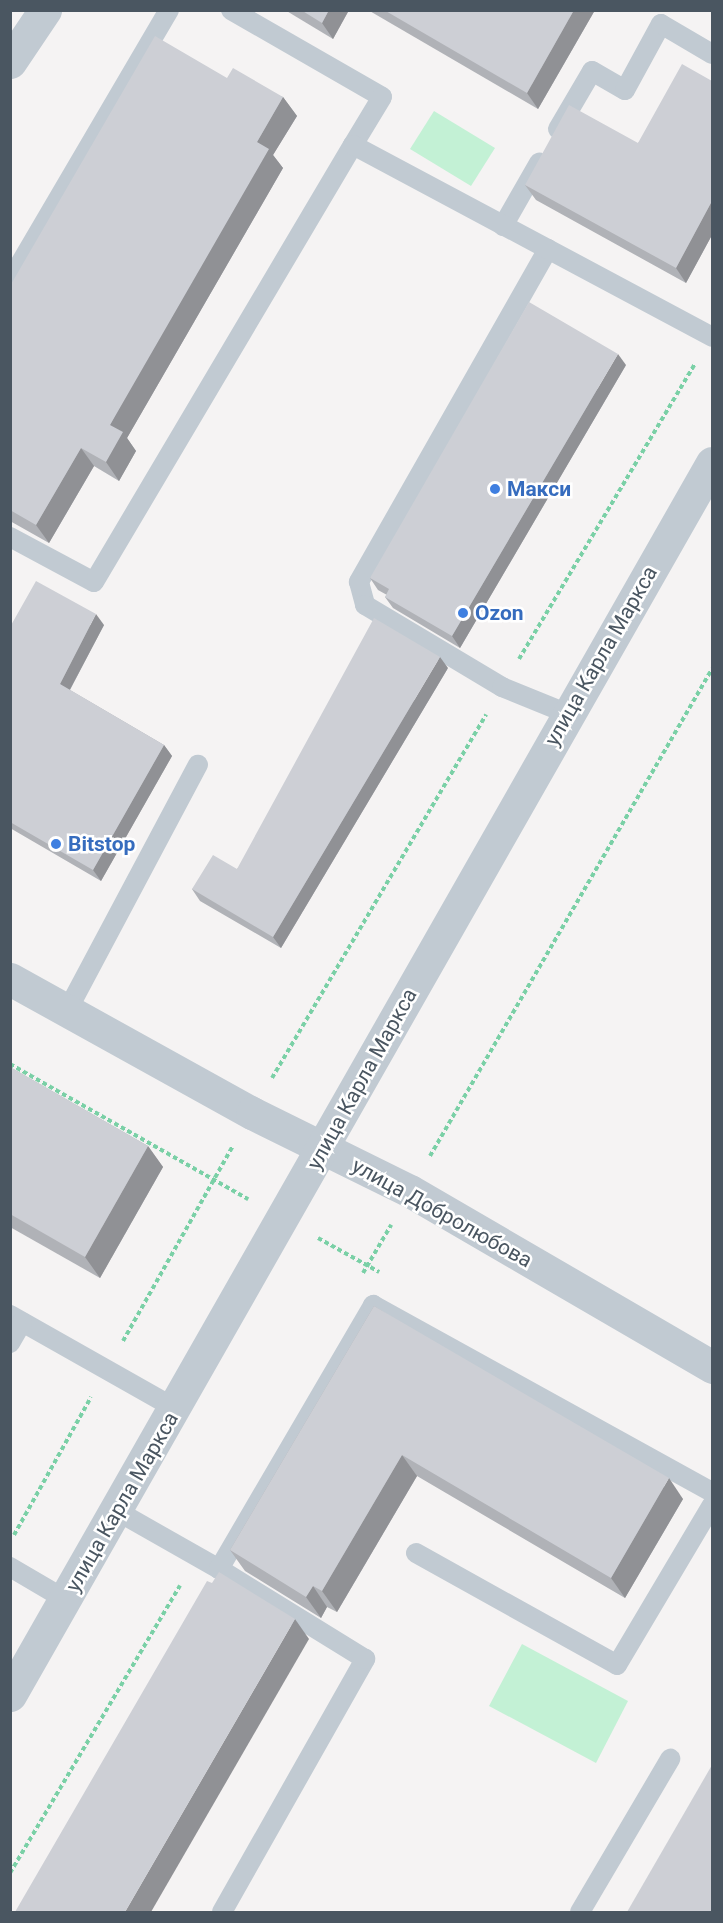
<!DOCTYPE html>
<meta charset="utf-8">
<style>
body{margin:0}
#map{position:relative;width:723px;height:1923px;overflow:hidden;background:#f5f3f3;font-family:Roboto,sans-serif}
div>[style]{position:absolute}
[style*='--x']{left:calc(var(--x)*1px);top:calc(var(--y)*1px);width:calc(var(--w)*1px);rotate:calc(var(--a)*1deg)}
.green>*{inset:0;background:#c3f1d5}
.path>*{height:4px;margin-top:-2px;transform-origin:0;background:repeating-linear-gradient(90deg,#7ad0a6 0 4.5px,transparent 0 7.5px)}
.service>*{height:20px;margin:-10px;padding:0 10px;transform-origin:10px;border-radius:10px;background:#c1cad2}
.minor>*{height:33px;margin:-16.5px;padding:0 16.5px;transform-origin:16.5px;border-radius:16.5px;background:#c1cad2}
.tertiary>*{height:33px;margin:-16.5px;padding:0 16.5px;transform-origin:16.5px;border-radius:16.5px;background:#c1cad2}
.wall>*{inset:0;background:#b0b2b7}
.shaded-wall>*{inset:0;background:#909195}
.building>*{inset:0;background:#cdcfd5}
.dots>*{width:16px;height:16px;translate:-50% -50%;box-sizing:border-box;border:3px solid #fff;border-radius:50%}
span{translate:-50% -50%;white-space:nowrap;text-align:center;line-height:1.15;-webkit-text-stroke:5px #fff;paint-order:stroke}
.shop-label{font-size:21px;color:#366cbe;font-weight:700}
.left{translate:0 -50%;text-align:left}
.street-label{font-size:21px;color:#4a5661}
.frame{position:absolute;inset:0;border:12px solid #4a5661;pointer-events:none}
</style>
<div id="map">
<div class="green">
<i style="clip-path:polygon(434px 111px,495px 148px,471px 186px,410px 149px)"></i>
<i style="clip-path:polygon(522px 1644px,628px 1701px,596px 1763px,489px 1706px)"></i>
</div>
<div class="path">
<i style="--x:519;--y:659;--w:344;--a:-59.2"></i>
<i style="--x:10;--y:1064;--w:274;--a:29.6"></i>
<i style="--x:272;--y:1078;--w:422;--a:-59.5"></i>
<i style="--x:430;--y:1156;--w:563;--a:-59.93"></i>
<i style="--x:318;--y:1238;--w:70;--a:29.1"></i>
<i style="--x:363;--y:1273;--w:56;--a:-59.7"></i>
<i style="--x:123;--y:1341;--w:224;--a:-60.6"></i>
<i style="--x:14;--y:1535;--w:158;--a:-60.8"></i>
<i style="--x:10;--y:1873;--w:334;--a:-59.4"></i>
</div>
<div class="service">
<i style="--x:231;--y:10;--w:174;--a:29.9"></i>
<i style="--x:382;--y:97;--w:56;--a:121.1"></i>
<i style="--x:558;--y:129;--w:67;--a:-59.6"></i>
<i style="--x:592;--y:71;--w:38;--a:30"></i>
<i style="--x:625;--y:90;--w:75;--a:-61.4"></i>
<i style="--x:661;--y:24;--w:59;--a:30.5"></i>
<i style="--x:503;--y:226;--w:73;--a:-60.3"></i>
<i style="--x:548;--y:249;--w:383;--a:119.6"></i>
<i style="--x:359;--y:582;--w:24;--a:75"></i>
<i style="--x:365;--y:605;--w:160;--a:30.9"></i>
<i style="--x:502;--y:687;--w:71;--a:22.2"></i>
<i style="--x:10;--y:281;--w:314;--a:-59.6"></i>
<i style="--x:10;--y:537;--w:95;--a:28.2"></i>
<i style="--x:94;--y:582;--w:508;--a:-59.35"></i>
<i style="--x:353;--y:145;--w:407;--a:28.1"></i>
<i style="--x:67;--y:1011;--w:279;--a:-62"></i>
<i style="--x:10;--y:1315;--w:191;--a:29.5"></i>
<i style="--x:10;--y:1343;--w:24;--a:-60"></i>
<i style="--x:117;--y:1511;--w:117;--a:29.6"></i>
<i style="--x:416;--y:1553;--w:230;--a:29.1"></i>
<i style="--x:617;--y:1665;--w:186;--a:-59.3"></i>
<i style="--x:10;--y:1567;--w:65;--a:30.5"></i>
<i style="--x:222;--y:1912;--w:291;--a:-60.5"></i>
<i style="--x:365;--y:1659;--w:172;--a:-148.3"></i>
<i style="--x:219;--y:1569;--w:306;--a:-59.7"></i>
<i style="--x:373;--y:1305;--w:387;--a:28.9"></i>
<i style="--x:580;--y:1912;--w:178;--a:-59.5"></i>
</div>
<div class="minor">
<i style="--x:10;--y:62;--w:63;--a:-56.1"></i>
<i style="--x:10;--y:979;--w:277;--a:29"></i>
<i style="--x:252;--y:1113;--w:176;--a:26.3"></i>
<i style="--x:410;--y:1191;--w:350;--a:30.2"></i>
</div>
<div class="tertiary">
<i style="--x:10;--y:1695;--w:1418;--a:-60.33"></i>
</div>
<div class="wall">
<i style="clip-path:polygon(285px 10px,349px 10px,333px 39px)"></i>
<i style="clip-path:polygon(368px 10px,595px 10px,538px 109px)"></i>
<i style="clip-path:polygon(227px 78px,283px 97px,297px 116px,273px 155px,283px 168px,127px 438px,136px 451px,119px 481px,94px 466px,49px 543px,10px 521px,10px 286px)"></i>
<i style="clip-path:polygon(712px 81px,712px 235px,686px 283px,536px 200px,525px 185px,638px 143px)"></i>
<i style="clip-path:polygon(626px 365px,460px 648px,393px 608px,385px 597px,387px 595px,378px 590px,370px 578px)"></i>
<i style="clip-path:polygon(104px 625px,70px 690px,164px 745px,172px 756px,101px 881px,10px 828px,10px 627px)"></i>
<i style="clip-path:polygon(448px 668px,281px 948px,200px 901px,192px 889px,237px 869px)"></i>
<i style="clip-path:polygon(10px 1067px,148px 1146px,163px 1167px,100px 1278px,10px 1227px)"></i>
<i style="clip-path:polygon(374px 1306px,683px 1499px,625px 1598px,417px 1476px,337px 1612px,327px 1607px,321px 1618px,245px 1571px,230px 1550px)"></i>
</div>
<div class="shaded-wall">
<i style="clip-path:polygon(329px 10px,349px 10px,333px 39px,322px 23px)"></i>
<i style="clip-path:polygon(574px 10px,595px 10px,538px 109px,527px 93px)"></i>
<i style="clip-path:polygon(283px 97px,297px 116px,273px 155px,283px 168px,127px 438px,136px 451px,119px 481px,106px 462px,110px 425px,257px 142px)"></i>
<i style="clip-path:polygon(712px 201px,712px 235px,686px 283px,676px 268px)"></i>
<i style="clip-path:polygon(618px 354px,626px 365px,460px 648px,452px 636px)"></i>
<i style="clip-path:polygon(81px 448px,94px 466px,49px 543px,36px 525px)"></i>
<i style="clip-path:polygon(96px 614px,104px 625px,67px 695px,60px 684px)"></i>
<i style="clip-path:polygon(440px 657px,448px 668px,281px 948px,273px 937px)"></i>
<i style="clip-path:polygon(164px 745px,172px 756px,101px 881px,93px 870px)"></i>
<i style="clip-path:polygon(148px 1146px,163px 1167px,100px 1278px,85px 1257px)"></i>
<i style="clip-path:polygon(402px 1455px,417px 1476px,337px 1612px,322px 1591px)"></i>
<i style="clip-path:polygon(669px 1478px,683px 1499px,625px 1598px,611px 1578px)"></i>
<i style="clip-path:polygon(313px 1586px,327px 1607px,321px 1618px,306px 1597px)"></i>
<i style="clip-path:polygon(295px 1619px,309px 1639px,151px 1912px,125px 1912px)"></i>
</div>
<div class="building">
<i style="clip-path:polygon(301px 10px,329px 10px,322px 23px)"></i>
<i style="clip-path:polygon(384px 10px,574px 10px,527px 93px)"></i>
<i style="clip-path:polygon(155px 36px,227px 78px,233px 68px,283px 97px,257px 142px,269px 149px,110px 425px,123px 432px,106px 462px,81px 448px,36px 525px,10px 510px,10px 286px)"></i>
<i style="clip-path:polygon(682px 64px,712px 81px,712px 201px,676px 268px,525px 185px,569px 105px,638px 143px)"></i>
<i style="clip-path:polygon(529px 302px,618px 354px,452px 636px,385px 597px,389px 589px,370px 578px)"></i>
<i style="clip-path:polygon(36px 581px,96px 614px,60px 684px,164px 745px,93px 870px,10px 822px,10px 627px)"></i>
<i style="clip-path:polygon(374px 618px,440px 657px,273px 937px,192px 889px,213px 855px,237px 869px)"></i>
<i style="clip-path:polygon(10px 1067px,148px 1146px,85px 1257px,10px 1214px)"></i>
<i style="clip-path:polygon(374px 1306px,669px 1478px,611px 1578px,402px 1455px,322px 1591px,313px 1586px,306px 1597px,230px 1550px)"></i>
<i style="clip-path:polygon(219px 1572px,295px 1619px,125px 1912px,15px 1912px,207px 1581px,212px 1583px)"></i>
<i style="clip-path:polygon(712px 1765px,712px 1912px,627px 1912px)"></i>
</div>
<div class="dots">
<i style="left:495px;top:489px;background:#3f7fe0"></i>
<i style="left:463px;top:613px;background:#3f7fe0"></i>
<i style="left:56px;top:844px;background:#3f7fe0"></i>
</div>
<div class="shop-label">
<span class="left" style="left:507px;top:489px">Макси</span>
<span class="left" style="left:475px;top:613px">Ozon</span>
<span class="left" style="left:68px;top:844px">Bitstop</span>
</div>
<div class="street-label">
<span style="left:601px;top:656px;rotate:-60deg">улица Карла Маркса</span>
<span style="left:362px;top:1079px;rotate:-61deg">улица Карла Маркса</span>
<span style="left:442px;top:1213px;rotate:29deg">улица Добролюбова</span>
<span style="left:122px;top:1502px;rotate:-60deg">улица Карла Маркса</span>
</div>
<div class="frame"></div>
</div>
